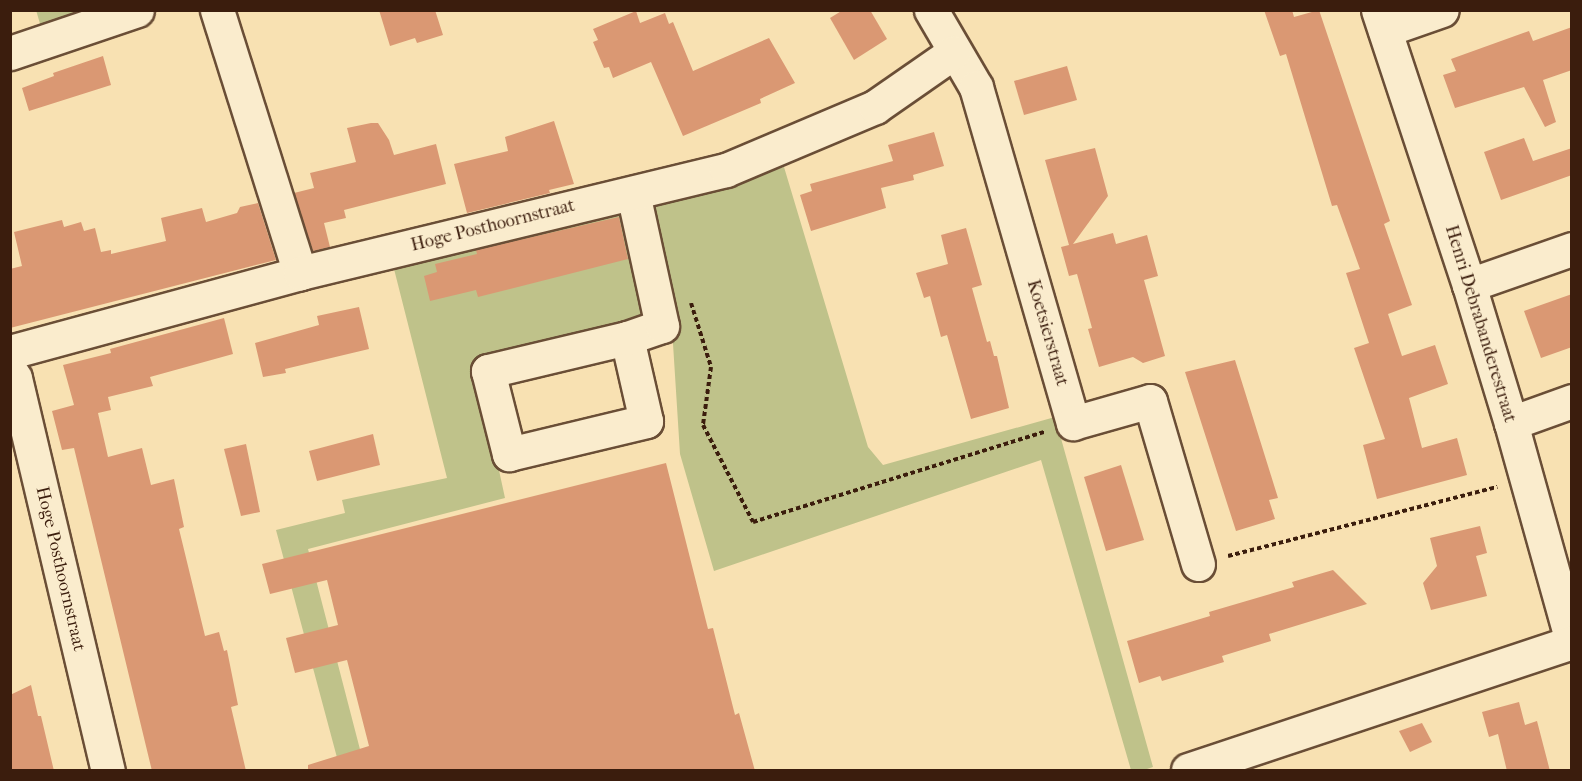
<!DOCTYPE html>
<style>
body{margin:0}
#map{position:relative;width:1582px;height:781px;overflow:hidden;background:#f8e1b2;font-family:"IM FELL French Canon",serif}
div>[style]{position:absolute}
[style*='--x']{left:calc(var(--x)*1px);top:calc(var(--y)*1px);width:calc(var(--w)*1px);rotate:calc(var(--a)*1deg)}
.green>*{inset:0;background:#bfc28a}
.building>*{inset:0;background:#da9873}
.path>*{height:4px;margin-top:-2px;transform-origin:0;background:repeating-linear-gradient(90deg,#3b1d0d 0 4.5px,transparent 0 7.5px)}
.roads{filter:drop-shadow(2px 0 #6a4e36) drop-shadow(-2px 0 #6a4e36) drop-shadow(0 2px #6a4e36) drop-shadow(0 -2px #6a4e36)}
.minor>*{height:33px;margin:-16.5px;padding:0 16.5px;transform-origin:16.5px;border-radius:16.5px;background:#faeccd}
span{translate:-50% -50%;white-space:nowrap;text-align:center;line-height:1.15;-webkit-text-stroke:6px #faeccd;paint-order:stroke}
.street-label{font-size:18px;color:#3b1d0d}
.frame{position:absolute;inset:0;border:12px solid #3b1d0d;pointer-events:none}
</style>
<div id="map">
<div class="green">
<i style="clip-path:polygon(36px 10px,115px 11px,43px 34px)"></i>
<i style="clip-path:polygon(784px 167px,868px 447px,883px 465px,1055px 417px,1153px 767px,1144px 770px,1131px 770px,1041px 460px,714px 571px,680px 454px,672px 328px,644px 209px)"></i>
<i style="clip-path:polygon(627px 213px,651px 318px,476px 364px,505px 498px,308px 549px,363px 761px,339px 765px,276px 530px,345px 513px,342px 500px,447px 478px,394px 269px)"></i>
</div>
<div class="building">
<i style="clip-path:polygon(379px 10px,435px 10px,443px 35px,417px 43px,415px 38px,390px 46px)"></i>
<i style="clip-path:polygon(843px 10px,870px 10px,887px 39px,854px 60px,830px 18px)"></i>
<i style="clip-path:polygon(1264px 10px,1292px 10px,1294px 17px,1319px 10px,1390px 221px,1384px 224px,1412px 305px,1388px 314px,1402px 356px,1435px 345px,1448px 384px,1409px 398px,1422px 448px,1457px 438px,1467px 475px,1377px 499px,1363px 445px,1385px 439px,1354px 348px,1369px 343px,1346px 273px,1360px 269px,1337px 205px,1332px 206px,1286px 54px,1280px 56px)"></i>
<i style="clip-path:polygon(636px 11px,640px 23px,665px 13px,669px 24px,673px 22px,693px 71px,769px 38px,795px 83px,760px 99px,761px 103px,683px 136px,651px 62px,613px 78px,609px 67px,604px 68px,593px 42px,598px 40px,593px 29px)"></i>
<i style="clip-path:polygon(1572px 27px,1572px 70px,1543px 80px,1556px 122px,1545px 127px,1524px 87px,1455px 108px,1443px 75px,1456px 71px,1451px 59px,1529px 31px,1533px 41px)"></i>
<i style="clip-path:polygon(103px 56px,111px 85px,29px 111px,22px 88px,54px 76px,53px 73px)"></i>
<i style="clip-path:polygon(1067px 66px,1077px 100px,1024px 115px,1014px 81px)"></i>
<i style="clip-path:polygon(554px 121px,574px 184px,549px 190px,550px 193px,467px 213px,454px 164px,508px 151px,505px 137px)"></i>
<i style="clip-path:polygon(371px 123px,378px 123px,389px 140px,394px 155px,436px 144px,446px 184px,344px 210px,346px 218px,324px 223px,330px 247px,313px 251px,294px 193px,314px 188px,310px 173px,356px 162px,347px 128px)"></i>
<i style="clip-path:polygon(934px 132px,944px 166px,913px 175px,914px 180px,881px 188px,886px 208px,811px 231px,800px 195px,812px 191px,810px 184px,893px 161px,888px 145px)"></i>
<i style="clip-path:polygon(1524px 138px,1533px 161px,1572px 148px,1572px 175px,1501px 200px,1484px 152px)"></i>
<i style="clip-path:polygon(1095px 148px,1108px 196px,1073px 244px,1113px 233px,1116px 244px,1147px 235px,1158px 276px,1144px 280px,1165px 356px,1143px 363px,1133px 357px,1099px 367px,1088px 329px,1092px 328px,1077px 274px,1069px 276px,1061px 247px,1069px 245px,1045px 160px)"></i>
<i style="clip-path:polygon(258px 203px,276px 260px,10px 328px,10px 269px,22px 266px,14px 232px,62px 220px,64px 227px,81px 222px,84px 231px,95px 228px,101px 252px,111px 250px,111px 254px,166px 241px,161px 218px,202px 208px,206px 222px,237px 213px,240px 207px)"></i>
<i style="clip-path:polygon(619px 217px,628px 259px,478px 297px,476px 290px,430px 301px,424px 276px,437px 272px,435px 264px,477px 254px,476px 250px)"></i>
<i style="clip-path:polygon(966px 228px,982px 285px,972px 288px,987px 342px,990px 341px,994px 356px,997px 356px,1009px 408px,971px 419px,947px 335px,941px 337px,930px 296px,924px 298px,916px 273px,948px 264px,941px 235px)"></i>
<i style="clip-path:polygon(1572px 294px,1572px 347px,1541px 358px,1524px 311px)"></i>
<i style="clip-path:polygon(359px 307px,369px 349px,285px 369px,286px 373px,263px 377px,255px 343px,319px 325px,317px 316px)"></i>
<i style="clip-path:polygon(224px 318px,233px 354px,150px 377px,153px 386px,108px 397px,111px 410px,98px 413px,108px 457px,142px 448px,151px 485px,174px 479px,184px 527px,179px 529px,205px 636px,219px 632px,224px 651px,227px 650px,238px 705px,231px 707px,246px 771px,152px 771px,74px 448px,62px 450px,52px 411px,74px 405px,63px 365px,111px 353px,110px 349px)"></i>
<i style="clip-path:polygon(1235px 360px,1278px 498px,1269px 500px,1275px 519px,1236px 531px,1185px 372px)"></i>
<i style="clip-path:polygon(373px 434px,380px 465px,317px 481px,309px 451px)"></i>
<i style="clip-path:polygon(246px 444px,260px 512px,241px 516px,224px 449px)"></i>
<i style="clip-path:polygon(666px 463px,708px 629px,713px 628px,735px 715px,739px 713px,755px 771px,308px 771px,308px 765px,369px 746px,347px 660px,295px 673px,286px 638px,338px 625px,327px 580px,270px 594px,262px 564px)"></i>
<i style="clip-path:polygon(1121px 465px,1144px 540px,1106px 551px,1084px 477px)"></i>
<i style="clip-path:polygon(1480px 526px,1487px 553px,1476px 556px,1487px 596px,1431px 610px,1423px 583px,1437px 566px,1430px 538px)"></i>
<i style="clip-path:polygon(1333px 570px,1367px 604px,1269px 634px,1271px 641px,1222px 656px,1224px 662px,1162px 681px,1160px 676px,1139px 683px,1127px 641px,1210px 616px,1209px 612px,1294px 587px,1292px 582px)"></i>
<i style="clip-path:polygon(31px 685px,38px 716px,41px 716px,54px 771px,10px 771px,10px 695px)"></i>
<i style="clip-path:polygon(1519px 702px,1525px 725px,1537px 721px,1550px 771px,1507px 771px,1498px 734px,1489px 737px,1482px 712px)"></i>
<i style="clip-path:polygon(1422px 723px,1432px 742px,1410px 752px,1399px 731px)"></i>
</div>
<div class="path">
<i style="--x:691;--y:303;--w:67;--a:72.6"></i>
<i style="--x:711;--y:367;--w:59;--a:97.9"></i>
<i style="--x:703;--y:425;--w:109;--a:62.7"></i>
<i style="--x:753;--y:522;--w:305;--a:-17.2"></i>
<i style="--x:1228;--y:556;--w:278;--a:-14.4"></i>
</div>
<div class="roads">
<div class="minor">
<i style="--x:217;--y:10;--w:276;--a:72.5"></i>
<i style="--x:931;--y:10;--w:89;--a:59.7"></i>
<i style="--x:976;--y:87;--w:350;--a:73.9"></i>
<i style="--x:1073;--y:423;--w:80;--a:-15.9"></i>
<i style="--x:1150;--y:401;--w:170;--a:73.6"></i>
<i style="--x:1378;--y:10;--w:290;--a:71.7"></i>
<i style="--x:1469;--y:285;--w:144;--a:73.1"></i>
<i style="--x:1511;--y:423;--w:227;--a:74.4"></i>
<i style="--x:1385;--y:30;--w:60;--a:-19.3"></i>
<i style="--x:10;--y:53;--w:134;--a:-18.7"></i>
<i style="--x:1469;--y:285;--w:109;--a:-19.3"></i>
<i style="--x:627;--y:338;--w:143;--a:166.6"></i>
<i style="--x:488;--y:371;--w:86;--a:75.8"></i>
<i style="--x:509;--y:454;--w:141;--a:-13.5"></i>
<i style="--x:646;--y:421;--w:85;--a:-102.9"></i>
<i style="--x:627;--y:338;--w:37;--a:-19"></i>
<i style="--x:662;--y:326;--w:136;--a:-102.3"></i>
<i style="--x:10;--y:352;--w:301;--a:-15.2"></i>
<i style="--x:300;--y:273;--w:438;--a:-13.6"></i>
<i style="--x:726;--y:170;--w:162;--a:-22.9"></i>
<i style="--x:875;--y:107;--w:96;--a:-34.8"></i>
<i style="--x:10;--y:370;--w:9;--a:58"></i>
<i style="--x:15;--y:378;--w:403;--a:76.7"></i>
<i style="--x:1511;--y:423;--w:65;--a:-19.8"></i>
<i style="--x:1188;--y:770;--w:405;--a:-18.4"></i>
</div>
</div>
<div class="street-label">
<span style="left:493px;top:226px;rotate:-14deg">Hoge Posthoornstraat</span>
<span style="left:1480px;top:324px;rotate:73deg">Henri Debrabanderestraat</span>
<span style="left:1047px;top:333px;rotate:74deg">Koetsierstraat</span>
<span style="left:60px;top:569px;rotate:77deg">Hoge Posthoornstraat</span>
</div>
<div class="frame"></div>
</div>
